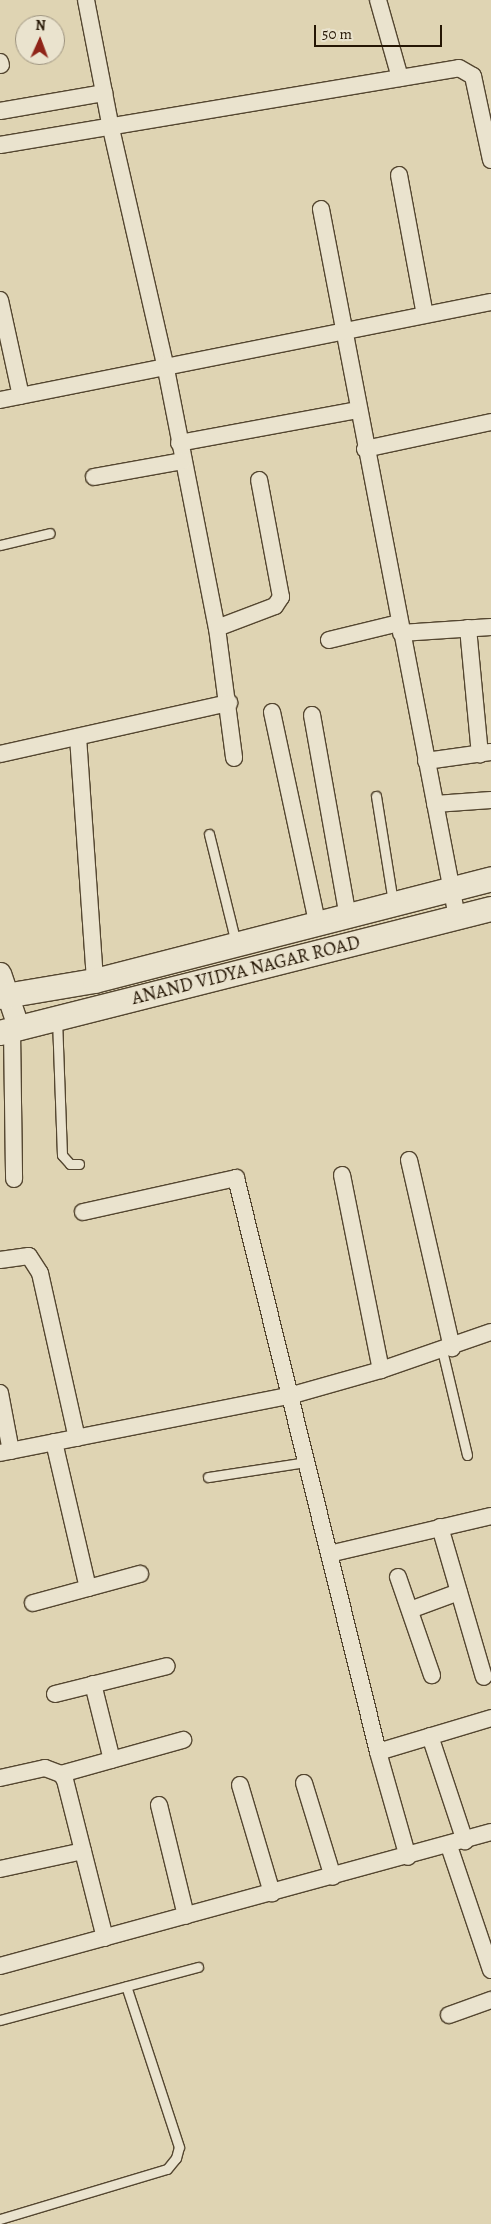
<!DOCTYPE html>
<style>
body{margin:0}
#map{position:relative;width:491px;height:2224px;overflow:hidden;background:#dfd4b3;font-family:Alegreya,serif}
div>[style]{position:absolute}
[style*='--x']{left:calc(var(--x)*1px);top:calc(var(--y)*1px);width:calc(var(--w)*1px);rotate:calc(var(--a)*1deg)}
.roads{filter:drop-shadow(1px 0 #544630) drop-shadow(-1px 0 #544630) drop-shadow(0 1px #544630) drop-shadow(0 -1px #544630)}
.service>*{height:9px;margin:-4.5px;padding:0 4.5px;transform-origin:4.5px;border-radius:4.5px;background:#eae3ce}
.minor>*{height:16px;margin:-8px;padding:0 8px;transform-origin:8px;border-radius:8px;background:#eae3ce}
.tertiary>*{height:21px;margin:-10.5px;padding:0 10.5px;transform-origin:10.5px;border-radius:10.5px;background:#eae3ce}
.secondary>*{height:24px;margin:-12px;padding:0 12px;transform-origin:12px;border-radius:12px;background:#eae3ce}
span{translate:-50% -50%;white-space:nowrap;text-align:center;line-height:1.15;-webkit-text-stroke:5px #eae3ce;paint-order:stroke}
.street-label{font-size:19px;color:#251604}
.north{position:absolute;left:15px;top:15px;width:50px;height:50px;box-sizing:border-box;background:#eae3ce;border:1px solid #9b917d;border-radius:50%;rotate:2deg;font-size:14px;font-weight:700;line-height:20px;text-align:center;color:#251604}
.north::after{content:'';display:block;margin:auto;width:18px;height:22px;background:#8f2418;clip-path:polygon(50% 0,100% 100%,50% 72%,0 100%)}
.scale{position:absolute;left:314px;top:25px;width:128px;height:22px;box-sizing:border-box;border:2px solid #251604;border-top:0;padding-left:6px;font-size:15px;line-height:18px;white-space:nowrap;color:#251604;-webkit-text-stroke:4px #eae3ce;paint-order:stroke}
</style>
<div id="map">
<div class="roads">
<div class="service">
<i style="--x:0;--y:545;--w:51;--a:-13.5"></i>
<i style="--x:376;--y:796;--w:107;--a:80.9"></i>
<i style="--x:209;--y:834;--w:112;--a:76.1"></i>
<i style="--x:57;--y:1019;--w:136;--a:87.9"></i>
<i style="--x:62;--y:1155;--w:12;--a:48"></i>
<i style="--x:70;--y:1164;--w:9;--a:0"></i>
<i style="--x:442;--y:1350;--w:108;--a:76.6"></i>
<i style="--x:208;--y:1477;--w:99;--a:-8.7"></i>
<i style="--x:0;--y:2020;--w:205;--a:-15"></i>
<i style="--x:0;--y:2219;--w:174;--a:-16.7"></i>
<i style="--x:167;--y:2169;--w:14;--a:-51"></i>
<i style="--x:176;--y:2158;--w:11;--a:-75"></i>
<i style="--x:179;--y:2147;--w:169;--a:-108.2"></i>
</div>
<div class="minor">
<i style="--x:86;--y:0;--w:126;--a:79"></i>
<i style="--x:110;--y:124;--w:246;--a:77.1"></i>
<i style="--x:165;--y:364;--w:269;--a:78.9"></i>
<i style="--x:217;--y:628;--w:131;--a:82.5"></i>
<i style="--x:378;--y:0;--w:81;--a:74.2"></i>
<i style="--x:0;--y:62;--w:3;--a:72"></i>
<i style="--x:0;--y:111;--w:106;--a:-9.8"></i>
<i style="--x:0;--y:145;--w:465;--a:-9.5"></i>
<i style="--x:459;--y:68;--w:16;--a:30"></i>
<i style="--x:473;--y:76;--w:86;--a:77.9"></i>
<i style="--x:399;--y:175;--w:142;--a:79.5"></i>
<i style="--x:321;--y:209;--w:721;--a:79.13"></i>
<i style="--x:0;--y:300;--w:98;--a:77.7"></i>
<i style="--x:0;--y:400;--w:501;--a:-11.29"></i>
<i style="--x:179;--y:443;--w:181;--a:-10.5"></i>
<i style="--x:365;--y:449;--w:129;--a:-12.1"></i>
<i style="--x:94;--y:477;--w:90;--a:-10.2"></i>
<i style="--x:217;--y:628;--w:62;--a:-20.8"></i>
<i style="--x:275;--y:606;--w:11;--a:-56"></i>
<i style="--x:281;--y:597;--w:119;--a:-100.6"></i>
<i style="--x:468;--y:628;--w:127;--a:84.6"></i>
<i style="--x:401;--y:633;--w:90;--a:-3.8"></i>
<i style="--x:329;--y:640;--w:72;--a:-13.7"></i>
<i style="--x:272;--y:712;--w:219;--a:77.9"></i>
<i style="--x:312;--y:715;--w:206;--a:79.9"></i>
<i style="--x:78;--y:737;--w:245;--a:86"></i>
<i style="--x:0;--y:754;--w:235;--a:-12.6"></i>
<i style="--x:426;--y:761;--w:65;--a:-8"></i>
<i style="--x:435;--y:804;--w:56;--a:-4.1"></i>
<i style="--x:12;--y:1030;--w:149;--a:89.2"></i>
<i style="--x:409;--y:1160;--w:193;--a:77.1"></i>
<i style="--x:342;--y:1175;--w:199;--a:78.7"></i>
<i style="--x:83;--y:1212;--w:157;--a:-12.5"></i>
<i style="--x:236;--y:1178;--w:591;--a:76.1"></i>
<i style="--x:378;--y:1752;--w:109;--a:74.1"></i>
<i style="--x:0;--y:1260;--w:29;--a:-8"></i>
<i style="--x:29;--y:1256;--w:20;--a:57"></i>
<i style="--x:40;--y:1273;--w:169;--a:77.4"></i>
<i style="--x:0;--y:1393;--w:59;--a:79.3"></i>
<i style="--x:54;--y:1442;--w:150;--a:76.9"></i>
<i style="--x:0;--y:1453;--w:295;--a:-11.2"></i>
<i style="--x:289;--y:1396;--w:96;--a:-15.8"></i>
<i style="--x:381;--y:1370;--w:116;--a:-19.1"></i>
<i style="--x:440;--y:1527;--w:156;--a:73.7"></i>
<i style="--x:329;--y:1554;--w:166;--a:-13.2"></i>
<i style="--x:398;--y:1577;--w:104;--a:70.9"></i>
<i style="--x:33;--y:1603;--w:111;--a:-15.2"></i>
<i style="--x:410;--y:1610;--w:52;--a:-20.2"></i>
<i style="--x:93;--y:1684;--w:78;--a:76"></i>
<i style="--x:55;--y:1694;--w:115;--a:-14"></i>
<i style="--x:430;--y:1736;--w:111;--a:71.6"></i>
<i style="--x:378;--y:1752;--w:118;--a:-16.7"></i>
<i style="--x:61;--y:1774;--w:127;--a:-15.6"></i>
<i style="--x:0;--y:1778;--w:46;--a:-12.5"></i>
<i style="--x:45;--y:1768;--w:17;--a:21"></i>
<i style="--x:61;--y:1774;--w:7;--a:56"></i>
<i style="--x:65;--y:1780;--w:163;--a:75.8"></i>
<i style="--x:304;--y:1783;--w:98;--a:72.9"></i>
<i style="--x:240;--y:1785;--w:113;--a:73.5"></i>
<i style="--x:159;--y:1805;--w:114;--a:76.3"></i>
<i style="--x:449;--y:1846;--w:131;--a:71.3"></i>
<i style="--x:0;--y:1869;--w:85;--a:-12.2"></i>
<i style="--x:0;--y:1966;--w:509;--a:-15.26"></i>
<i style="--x:449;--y:2015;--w:45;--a:-19.7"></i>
</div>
<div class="tertiary">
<i style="--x:0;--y:973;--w:59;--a:71.3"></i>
</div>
<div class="secondary">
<i style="--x:0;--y:997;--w:96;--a:-9.6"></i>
<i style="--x:95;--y:981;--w:409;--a:-14.4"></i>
<i style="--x:0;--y:1033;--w:506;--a:-14.17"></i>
</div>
</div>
<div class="street-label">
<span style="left:246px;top:971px;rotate:-14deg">ANAND VIDYA NAGAR ROAD</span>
</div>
<div class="north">N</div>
<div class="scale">50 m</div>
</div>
